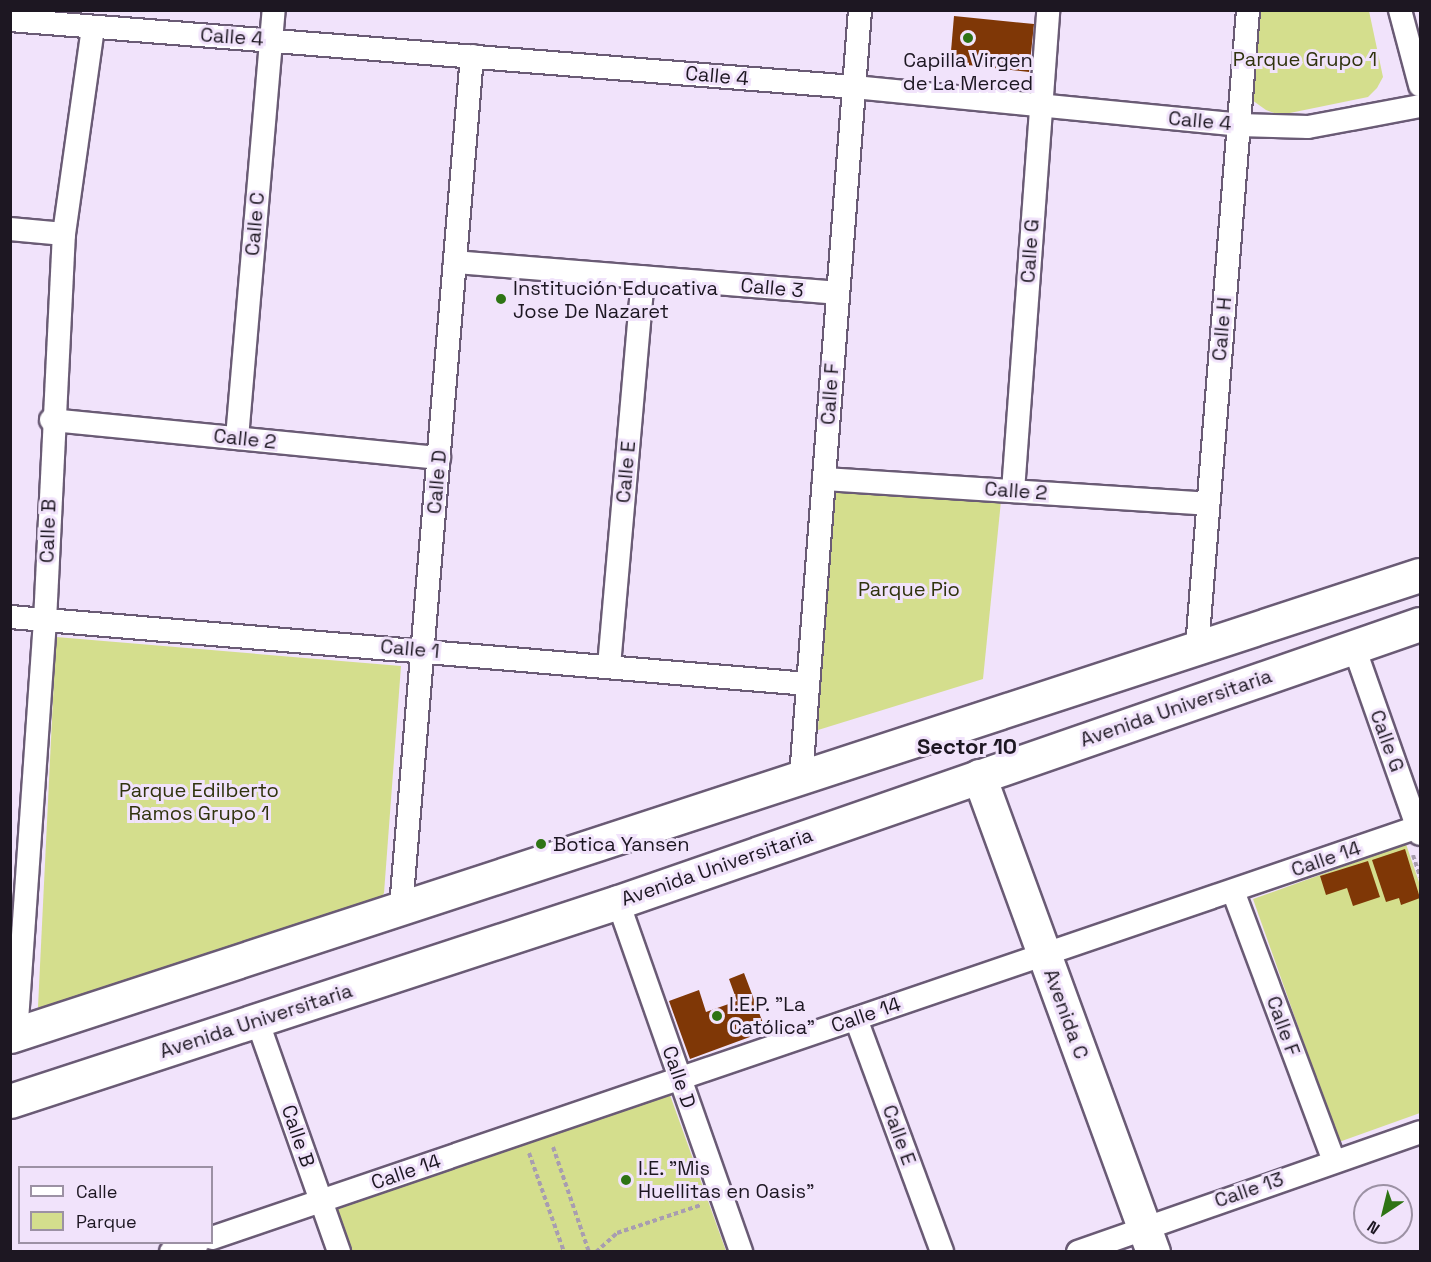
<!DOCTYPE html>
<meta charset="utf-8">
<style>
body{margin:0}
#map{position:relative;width:1431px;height:1262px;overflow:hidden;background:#f1e3fb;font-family:"Space Grotesk",sans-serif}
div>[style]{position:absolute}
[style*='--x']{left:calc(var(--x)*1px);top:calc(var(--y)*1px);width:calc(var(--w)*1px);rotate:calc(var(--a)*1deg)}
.green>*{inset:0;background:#d4de8d}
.building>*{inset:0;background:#7f3706}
.path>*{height:4px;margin-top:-2px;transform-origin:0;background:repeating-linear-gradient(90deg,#a89db0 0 4.5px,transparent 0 7.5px)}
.roads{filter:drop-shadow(2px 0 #6a5b75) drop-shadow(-2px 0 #6a5b75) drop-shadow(0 2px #6a5b75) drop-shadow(0 -2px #6a5b75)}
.street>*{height:22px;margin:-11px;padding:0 11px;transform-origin:11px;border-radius:11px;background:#fff}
.secondary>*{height:33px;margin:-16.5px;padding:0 16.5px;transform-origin:16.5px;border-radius:16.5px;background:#fff}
.dots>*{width:16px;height:16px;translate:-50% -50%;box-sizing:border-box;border:3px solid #f1e3fb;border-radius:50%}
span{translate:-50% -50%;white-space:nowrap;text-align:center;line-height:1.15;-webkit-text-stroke:6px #f1e3fb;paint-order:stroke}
.street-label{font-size:20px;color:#1d1722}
.park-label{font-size:20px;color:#30330d}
.poi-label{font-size:20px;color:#1d1722}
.left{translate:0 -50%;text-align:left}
.quarter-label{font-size:22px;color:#1d1722;font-weight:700}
.frame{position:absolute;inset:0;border:12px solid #1d1722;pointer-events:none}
.legend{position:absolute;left:18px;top:1166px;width:195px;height:78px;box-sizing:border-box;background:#f1e3fb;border:2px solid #9c91a4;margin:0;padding:8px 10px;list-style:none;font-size:18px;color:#1d1722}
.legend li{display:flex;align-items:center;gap:12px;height:30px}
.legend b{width:30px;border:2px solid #9c91a4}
.north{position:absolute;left:1353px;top:1184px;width:60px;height:60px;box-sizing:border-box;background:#f1e3fb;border:2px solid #9c91a4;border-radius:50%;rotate:215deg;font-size:16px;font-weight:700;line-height:24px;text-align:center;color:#1d1722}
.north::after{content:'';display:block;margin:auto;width:21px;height:27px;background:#2e7414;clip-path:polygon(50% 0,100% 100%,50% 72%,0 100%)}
</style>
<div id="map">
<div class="green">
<i style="clip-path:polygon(1256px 11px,1369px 11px,1383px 77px,1377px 88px,1368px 97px,1280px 115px,1266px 110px,1252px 100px)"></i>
<i style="clip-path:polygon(830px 488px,1001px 501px,983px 679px,818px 730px)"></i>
<i style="clip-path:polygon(56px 637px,401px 666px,384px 893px,377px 903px,45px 1009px,38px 1007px)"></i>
<i style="clip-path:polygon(1406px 844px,1420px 885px,1420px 1113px,1339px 1142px,1253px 899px)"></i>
<i style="clip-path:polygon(670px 1095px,726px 1251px,346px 1251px,332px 1208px)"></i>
</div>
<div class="building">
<i style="clip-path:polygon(954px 16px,1034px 24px,1029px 72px,950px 63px)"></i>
<i style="clip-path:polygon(1405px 849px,1420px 898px,1401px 905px,1399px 898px,1386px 902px,1372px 860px)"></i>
<i style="clip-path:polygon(1368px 861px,1380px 897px,1353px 906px,1347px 888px,1326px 895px,1320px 876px)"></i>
<i style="clip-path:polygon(744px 973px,766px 1031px,690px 1059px,669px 1001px,699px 990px,706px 1012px,737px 1001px,729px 979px)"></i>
</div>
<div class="path">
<i style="--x:1413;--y:855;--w:23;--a:72"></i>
<i style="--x:553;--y:1147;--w:111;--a:71.1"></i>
<i style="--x:529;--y:1153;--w:105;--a:70.5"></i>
<i style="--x:596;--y:1252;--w:28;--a:-42"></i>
<i style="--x:617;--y:1233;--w:89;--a:-18.4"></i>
</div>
<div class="roads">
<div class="street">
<i style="--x:1400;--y:10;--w:78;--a:75.1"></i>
<i style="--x:10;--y:20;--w:847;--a:4.54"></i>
<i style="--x:854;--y:87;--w:387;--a:5.6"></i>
<i style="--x:1239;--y:125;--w:69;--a:1.7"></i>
<i style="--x:1308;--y:127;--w:114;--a:-10.6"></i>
<i style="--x:10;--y:229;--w:54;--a:5.3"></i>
<i style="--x:455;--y:262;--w:384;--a:4.6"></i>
<i style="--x:51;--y:420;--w:390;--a:5.6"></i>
<i style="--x:237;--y:438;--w:430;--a:-85.1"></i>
<i style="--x:824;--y:479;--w:385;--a:3.7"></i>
<i style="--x:1013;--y:491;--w:482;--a:-85.8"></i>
<i style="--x:10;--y:617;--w:801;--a:4.8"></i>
<i style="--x:1354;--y:647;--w:198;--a:70.6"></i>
<i style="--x:1197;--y:648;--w:640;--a:-85.43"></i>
<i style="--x:609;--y:666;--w:390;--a:-85"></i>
<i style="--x:801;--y:777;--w:769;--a:-85.6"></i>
<i style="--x:1233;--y:891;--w:288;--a:69.5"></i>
<i style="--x:618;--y:902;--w:371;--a:70.6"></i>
<i style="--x:401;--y:908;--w:855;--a:-85.24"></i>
<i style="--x:856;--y:1019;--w:248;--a:69.7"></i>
<i style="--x:257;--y:1020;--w:246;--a:70.5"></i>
<i style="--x:16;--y:1035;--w:415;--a:-86"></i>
<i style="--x:45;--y:621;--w:387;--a:-87.2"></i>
<i style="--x:64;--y:234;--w:208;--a:-82"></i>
<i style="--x:212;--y:1238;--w:1274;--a:-18.82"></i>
<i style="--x:171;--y:1252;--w:29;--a:-20"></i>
<i style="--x:1078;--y:1252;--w:362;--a:-19.3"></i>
</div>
<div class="secondary">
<i style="--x:979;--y:776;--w:507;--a:69.92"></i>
<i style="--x:10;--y:1036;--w:1483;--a:-18.11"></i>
<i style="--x:10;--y:1101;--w:640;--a:-18.12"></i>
<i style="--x:618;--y:902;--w:849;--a:-19.12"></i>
</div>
</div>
<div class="dots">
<i style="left:968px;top:38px;background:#2e7414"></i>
<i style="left:501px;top:299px;background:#2e7414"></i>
<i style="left:541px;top:844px;background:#2e7414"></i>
<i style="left:717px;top:1016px;background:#2e7414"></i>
<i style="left:626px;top:1180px;background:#2e7414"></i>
</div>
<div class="street-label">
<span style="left:232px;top:37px;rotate:4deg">Calle 4</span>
<span style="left:717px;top:76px;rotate:5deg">Calle 4</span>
<span style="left:1200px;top:121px;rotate:5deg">Calle 4</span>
<span style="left:255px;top:224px;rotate:-85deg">Calle C</span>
<span style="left:1030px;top:251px;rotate:-86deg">Calle G</span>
<span style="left:772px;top:288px;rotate:5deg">Calle 3</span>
<span style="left:1222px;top:329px;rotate:-85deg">Calle H</span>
<span style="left:830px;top:394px;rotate:-86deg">Calle F</span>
<span style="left:245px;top:439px;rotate:6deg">Calle 2</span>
<span style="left:626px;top:472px;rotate:-85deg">Calle E</span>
<span style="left:437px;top:482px;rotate:-85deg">Calle D</span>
<span style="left:1016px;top:491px;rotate:4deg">Calle 2</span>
<span style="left:48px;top:531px;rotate:-88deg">Calle B</span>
<span style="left:410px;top:649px;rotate:5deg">Calle 1</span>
<span style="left:1176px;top:708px;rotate:-19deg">Avenida Universitaria</span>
<span style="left:1387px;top:741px;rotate:70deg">Calle G</span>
<span style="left:1326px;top:859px;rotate:-19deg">Calle 14</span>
<span style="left:717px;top:867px;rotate:-19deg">Avenida Universitaria</span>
<span style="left:1066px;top:1014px;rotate:70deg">Avenida C</span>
<span style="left:866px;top:1015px;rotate:-19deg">Calle 14</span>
<span style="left:256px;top:1021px;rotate:-18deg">Avenida Universitaria</span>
<span style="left:1283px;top:1026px;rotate:70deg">Calle F</span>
<span style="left:679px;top:1077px;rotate:71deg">Calle D</span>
<span style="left:899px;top:1135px;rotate:70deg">Calle E</span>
<span style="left:298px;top:1136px;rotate:71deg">Calle B</span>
<span style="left:406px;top:1172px;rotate:-19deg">Calle 14</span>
<span style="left:1249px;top:1190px;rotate:-19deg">Calle 13</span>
</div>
<div class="park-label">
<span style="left:1305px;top:59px">Parque Grupo 1</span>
<span style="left:909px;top:589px">Parque Pio</span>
<span style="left:199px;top:802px">Parque Edilberto<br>Ramos Grupo 1</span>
</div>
<div class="poi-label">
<span style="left:968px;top:72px">Capilla Virgen<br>de La Merced</span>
<span class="left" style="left:513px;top:300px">Institución Educativa<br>Jose De Nazaret</span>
<span class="left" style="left:553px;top:844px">Botica Yansen</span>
<span class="left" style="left:729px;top:1016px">I.E.P. "La<br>Católica"</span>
<span class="left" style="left:638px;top:1180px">I.E. "Mis<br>Huellitas en Oasis"</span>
</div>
<div class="quarter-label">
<span style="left:967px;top:747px">Sector 10</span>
</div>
<div class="frame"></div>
<ul class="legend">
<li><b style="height:8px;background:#fff"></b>Calle</li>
<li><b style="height:16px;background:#d4de8d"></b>Parque</li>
</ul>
<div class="north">N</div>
</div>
